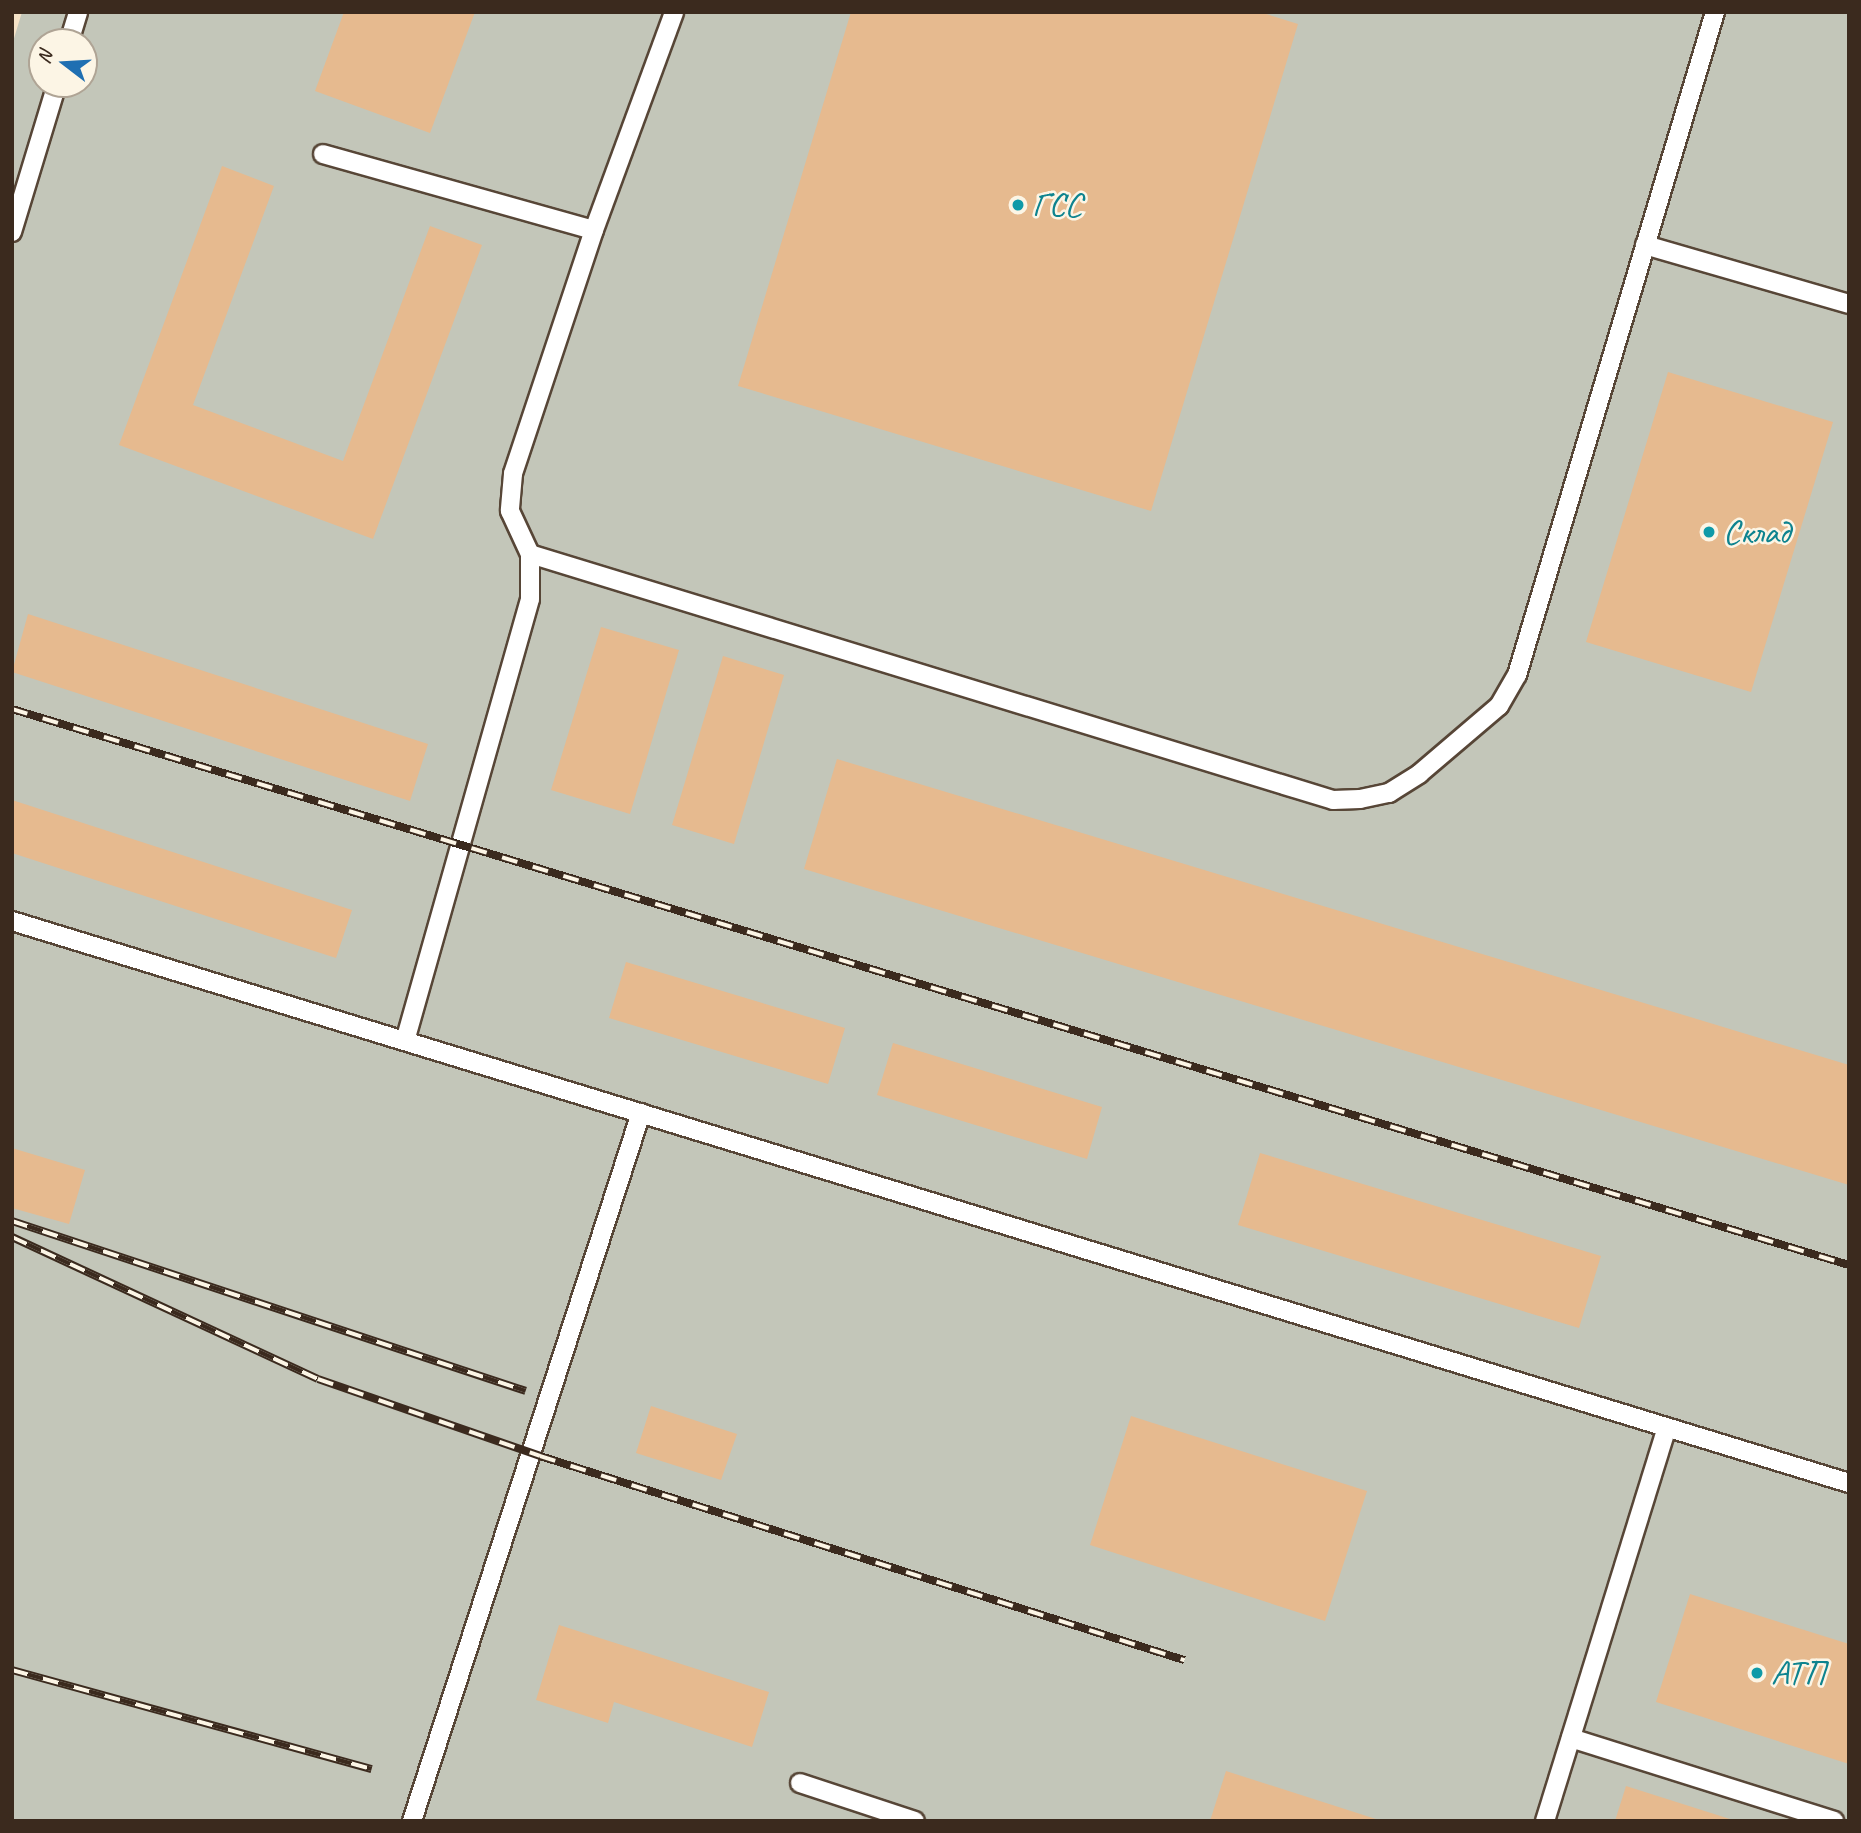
<!DOCTYPE html>
<meta charset="utf-8">
<style>
body{margin:0}
#map{position:relative;width:1861px;height:1833px;overflow:hidden;background:#f5e2c7;font-family:Caveat,sans-serif}
div>[style]{position:absolute}
[style*='--x']{left:calc(var(--x)*1px);top:calc(var(--y)*1px);width:calc(var(--w)*1px);rotate:calc(var(--a)*1deg)}
.industrial>*{inset:0;background:#c3c6b9}
.building>*{inset:0;background:#e6ba8f}
.roads{filter:drop-shadow(2px 0 #574637) drop-shadow(-2px 0 #574637) drop-shadow(0 2px #574637) drop-shadow(0 -2px #574637)}
.lane>*{height:18px;margin:-9px;padding:0 9px;transform-origin:9px;border-radius:9px;background:#fff}
.rail>*{height:8px;margin-top:-4px;transform-origin:0;background:repeating-linear-gradient(90deg,#fcf5e5 0 16px,#3b2a1e 0 32px);box-sizing:border-box;border-block:2px solid #3b2a1e}
.dots>*{width:19px;height:19px;translate:-50% -50%;box-sizing:border-box;border:4px solid #fcf5e5;border-radius:50%}
span{translate:-50% -50%;white-space:nowrap;text-align:center;line-height:1.15;-webkit-text-stroke:5px #fcf5e5;paint-order:stroke}
.culture-label{font-size:35px;color:#0d838f}
.left{translate:0 -50%;text-align:left}
.frame{position:absolute;inset:0;border:14px solid #3b2a1e;pointer-events:none}
.north{position:absolute;left:28px;top:28px;width:70px;height:70px;box-sizing:border-box;background:#fcf5e5;border:2px solid #afa495;border-radius:50%;rotate:287deg;font-size:19px;font-weight:700;line-height:28px;text-align:center;color:#3b2a1e}
.north::after{content:'';display:block;margin:auto;width:24px;height:32px;background:#1f6fb2;clip-path:polygon(50% 0,100% 100%,50% 72%,0 100%)}
</style>
<div id="map">
<div class="industrial">
<i style="clip-path:polygon(evenodd,22px 12px,1849px 12px,1849px 1821px,12px 1821px,12px 45px,22px 12px,42px 42px,84px 42px,84px 84px,42px 84px,42px 42px)"></i>
</div>
<div class="building">
<i style="clip-path:polygon(344px 12px,475px 12px,430px 133px,315px 91px)"></i>
<i style="clip-path:polygon(851px 12px,1260px 12px,1298px 24px,1151px 511px,738px 386px)"></i>
<i style="clip-path:polygon(222px 166px,274px 186px,193px 405px,343px 461px,430px 226px,482px 245px,373px 539px,119px 445px)"></i>
<i style="clip-path:polygon(1668px 372px,1833px 422px,1751px 692px,1586px 642px)"></i>
<i style="clip-path:polygon(28px 614px,428px 744px,410px 801px,12px 672px)"></i>
<i style="clip-path:polygon(601px 627px,679px 650px,630px 814px,551px 790px)"></i>
<i style="clip-path:polygon(723px 656px,784px 675px,734px 844px,672px 825px)"></i>
<i style="clip-path:polygon(837px 759px,1849px 1065px,1849px 1185px,804px 869px)"></i>
<i style="clip-path:polygon(12px 800px,352px 910px,336px 958px,12px 853px)"></i>
<i style="clip-path:polygon(626px 962px,845px 1028px,828px 1084px,609px 1018px)"></i>
<i style="clip-path:polygon(893px 1043px,1102px 1107px,1087px 1159px,877px 1095px)"></i>
<i style="clip-path:polygon(12px 1148px,85px 1170px,69px 1224px,12px 1208px)"></i>
<i style="clip-path:polygon(1260px 1153px,1601px 1256px,1579px 1328px,1238px 1225px)"></i>
<i style="clip-path:polygon(651px 1406px,737px 1434px,721px 1480px,636px 1453px)"></i>
<i style="clip-path:polygon(1131px 1416px,1367px 1491px,1325px 1621px,1090px 1545px)"></i>
<i style="clip-path:polygon(1690px 1594px,1849px 1644px,1849px 1764px,1656px 1702px)"></i>
<i style="clip-path:polygon(559px 1625px,769px 1692px,752px 1747px,614px 1702px,608px 1723px,536px 1700px)"></i>
<i style="clip-path:polygon(1226px 1771px,1379px 1820px,1379px 1821px,1210px 1821px)"></i>
<i style="clip-path:polygon(1626px 1786px,1733px 1820px,1733px 1821px,1615px 1821px)"></i>
</div>
<div class="roads">
<div class="lane">
<i style="--x:69;--y:42;--w:31;--a:-73"></i>
<i style="--x:323;--y:154;--w:281;--a:15.7"></i>
<i style="--x:594;--y:230;--w:257;--a:108.4"></i>
<i style="--x:513;--y:474;--w:37;--a:95"></i>
<i style="--x:510;--y:511;--w:47;--a:65.1"></i>
<i style="--x:530;--y:554;--w:840;--a:17.03"></i>
<i style="--x:1333;--y:800;--w:27;--a:-2"></i>
<i style="--x:1360;--y:799;--w:30;--a:-12"></i>
<i style="--x:1389;--y:793;--w:36;--a:-32"></i>
<i style="--x:1419;--y:774;--w:105;--a:-40.4"></i>
<i style="--x:1499;--y:706;--w:36;--a:-60"></i>
<i style="--x:1517;--y:675;--w:692;--a:-73.37"></i>
<i style="--x:594;--y:230;--w:232;--a:-69.8"></i>
<i style="--x:12;--y:232;--w:155;--a:-73.1"></i>
<i style="--x:1645;--y:245;--w:212;--a:16.1"></i>
<i style="--x:12;--y:921;--w:1921;--a:17.01"></i>
<i style="--x:405;--y:1041;--w:459;--a:-74.2"></i>
<i style="--x:530;--y:599;--w:45;--a:-90"></i>
<i style="--x:1571;--y:1738;--w:276;--a:17.5"></i>
<i style="--x:800;--y:1783;--w:121;--a:18.3"></i>
<i style="--x:412;--y:1821;--w:744;--a:-72.08"></i>
<i style="--x:1545;--y:1821;--w:412;--a:-72.8"></i>
</div>
</div>
<div class="rail">
<i style="--x:12;--y:709;--w:1919;--a:16.84"></i>
<i style="--x:12;--y:1221;--w:541;--a:18.3"></i>
<i style="--x:12;--y:1237;--w:337;--a:24.9"></i>
<i style="--x:318;--y:1379;--w:235;--a:19.1"></i>
<i style="--x:540;--y:1456;--w:676;--a:17.58"></i>
<i style="--x:12;--y:1670;--w:373;--a:15.4"></i>
</div>
<div class="dots">
<i style="left:1018px;top:205px;background:#0f9aa8"></i>
<i style="left:1709px;top:532px;background:#0f9aa8"></i>
<i style="left:1757px;top:1673px;background:#0f9aa8"></i>
</div>
<div class="culture-label">
<span class="left" style="left:1032px;top:205px">ГСС</span>
<span class="left" style="left:1723px;top:532px">Склад</span>
<span class="left" style="left:1771px;top:1673px">АТП</span>
</div>
<div class="frame"></div>
<div class="north">N</div>
</div>
